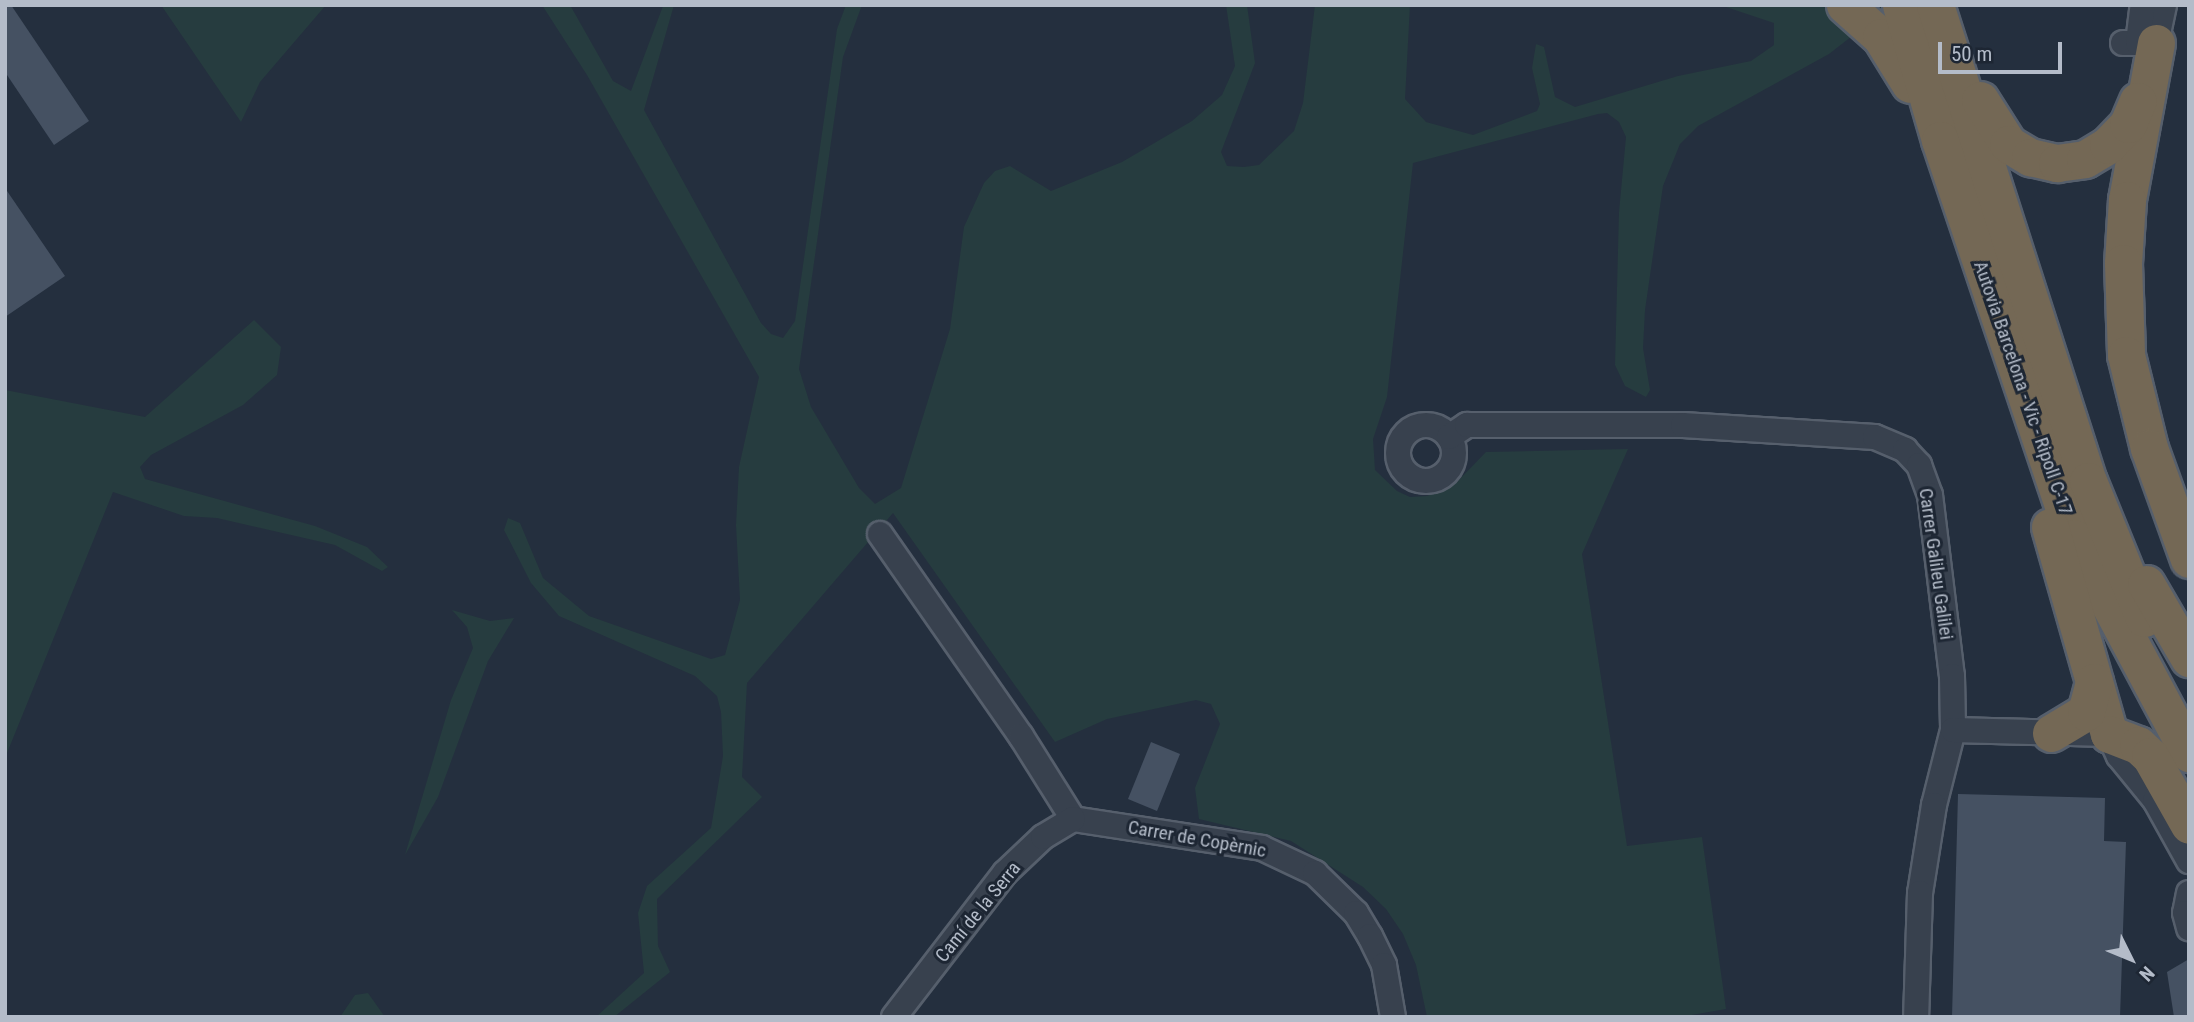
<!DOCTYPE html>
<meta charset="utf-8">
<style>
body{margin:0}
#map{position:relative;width:2194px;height:1022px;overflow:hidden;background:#242f3e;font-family:"Roboto Condensed",sans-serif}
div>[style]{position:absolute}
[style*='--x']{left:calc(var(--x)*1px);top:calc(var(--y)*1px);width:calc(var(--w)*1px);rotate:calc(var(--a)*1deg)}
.green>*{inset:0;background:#263c3f}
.building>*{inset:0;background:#455162}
.roads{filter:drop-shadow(2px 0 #565f6c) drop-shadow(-2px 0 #565f6c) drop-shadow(0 2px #565f6c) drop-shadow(0 -2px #565f6c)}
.minor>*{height:24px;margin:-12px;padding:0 12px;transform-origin:12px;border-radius:12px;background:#38414e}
.minor>.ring{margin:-12px;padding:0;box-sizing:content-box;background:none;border:24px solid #38414e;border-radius:50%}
.highway>*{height:37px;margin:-18.5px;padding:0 18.5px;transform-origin:18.5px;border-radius:18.5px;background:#746855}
span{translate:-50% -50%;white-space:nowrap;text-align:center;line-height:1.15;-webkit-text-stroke:6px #1d2633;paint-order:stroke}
.street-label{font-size:19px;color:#b4bcc9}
.frame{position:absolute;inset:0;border:7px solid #b4bcc9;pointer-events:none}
.north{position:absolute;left:2096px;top:924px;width:70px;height:70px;-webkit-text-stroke:5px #1d2633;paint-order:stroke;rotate:133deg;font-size:19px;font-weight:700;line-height:28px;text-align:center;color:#b4bcc9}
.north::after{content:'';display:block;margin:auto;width:24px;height:32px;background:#b4bcc9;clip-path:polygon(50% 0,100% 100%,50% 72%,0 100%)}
.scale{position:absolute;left:1938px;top:42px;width:124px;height:32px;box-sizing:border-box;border:4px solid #b4bcc9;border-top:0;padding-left:9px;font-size:21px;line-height:24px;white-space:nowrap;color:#b4bcc9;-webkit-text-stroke:5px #1d2633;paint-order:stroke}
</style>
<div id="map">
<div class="green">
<i style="clip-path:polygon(161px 5px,326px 5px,260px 82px,241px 122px)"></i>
<i style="clip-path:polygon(542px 5px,570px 5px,613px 81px,631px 91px,663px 6px,674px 5px,644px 110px,761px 323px,771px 334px,783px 338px,795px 321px,837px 29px,846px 5px,862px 5px,843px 57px,799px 369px,811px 407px,859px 488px,875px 504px,901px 488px,950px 329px,964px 227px,984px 183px,995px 171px,1010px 166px,1051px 191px,1122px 162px,1192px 121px,1222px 95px,1235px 66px,1226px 5px,1247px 5px,1255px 63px,1221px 152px,1227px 166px,1244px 167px,1259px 165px,1294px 131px,1303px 103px,1315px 5px,1410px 5px,1405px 99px,1426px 122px,1473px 135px,1537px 111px,1540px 104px,1532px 68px,1536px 44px,1544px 47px,1555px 97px,1575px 107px,1678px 76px,1751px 61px,1774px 45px,1774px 23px,1720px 5px,1880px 5px,1883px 12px,1829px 54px,1698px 126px,1680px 144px,1663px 186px,1645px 310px,1643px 348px,1650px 390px,1646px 397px,1625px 386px,1615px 365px,1619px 212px,1626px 137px,1619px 122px,1607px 113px,1598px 114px,1413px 163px,1387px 397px,1373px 439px,1375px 470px,1397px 491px,1410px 497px,1427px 496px,1454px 485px,1486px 452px,1628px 449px,1582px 554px,1627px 846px,1702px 837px,1726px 1009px,1680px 1017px,1427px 1017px,1416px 965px,1403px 934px,1386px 909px,1363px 887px,1291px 841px,1199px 819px,1195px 788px,1220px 724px,1211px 704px,1196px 700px,1107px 719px,1055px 742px,893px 513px,747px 683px,742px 777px,762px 797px,657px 899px,658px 946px,670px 972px,614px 1017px,596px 1017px,644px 973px,638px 913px,647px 886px,711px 828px,723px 756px,721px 712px,717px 696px,695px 676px,559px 616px,531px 583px,504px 530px,508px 518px,520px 523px,543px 578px,589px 616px,711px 659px,725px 655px,740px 600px,736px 525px,739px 467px,759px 377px,587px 75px)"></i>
<i style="clip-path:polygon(254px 320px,281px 347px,277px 375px,243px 405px,151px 455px,140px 467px,145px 479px,315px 526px,367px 547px,388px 567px,382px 571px,335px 545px,217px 518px,184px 516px,113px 492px,5px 758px,5px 390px,145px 417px)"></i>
<i style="clip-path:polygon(452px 610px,490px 621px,514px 618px,488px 661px,438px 797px,405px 855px,451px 700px,473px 648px,467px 627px)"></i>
<i style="clip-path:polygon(368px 993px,385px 1017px,340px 1017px,355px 995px)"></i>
</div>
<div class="building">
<i style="clip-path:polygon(5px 5px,11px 5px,89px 121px,54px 145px,5px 72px)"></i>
<i style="clip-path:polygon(5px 188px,65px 276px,5px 317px)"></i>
<i style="clip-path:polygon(1151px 742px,1180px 754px,1157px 811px,1128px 799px)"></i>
<i style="clip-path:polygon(1958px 794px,2105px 798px,2104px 841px,2126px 842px,2120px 1017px,1952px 1017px)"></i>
<i style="clip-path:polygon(2189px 959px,2189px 1017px,2174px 1017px,2167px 972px)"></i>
</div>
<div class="roads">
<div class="minor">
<i style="--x:2123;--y:43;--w:33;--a:0"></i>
<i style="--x:2156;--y:43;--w:39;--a:-78"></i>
<i style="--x:2138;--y:43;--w:38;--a:-83"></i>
<i class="ring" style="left:1398px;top:425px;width:32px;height:32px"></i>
<i style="--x:1449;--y:437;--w:22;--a:-34"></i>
<i style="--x:1467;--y:425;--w:216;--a:0"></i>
<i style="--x:1683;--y:425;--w:192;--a:3.6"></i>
<i style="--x:1875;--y:437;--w:33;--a:23"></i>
<i style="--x:1905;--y:450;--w:21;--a:47"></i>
<i style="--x:1919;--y:465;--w:32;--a:70"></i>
<i style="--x:1930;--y:495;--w:182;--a:83.1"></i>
<i style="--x:1952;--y:676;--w:54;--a:88.9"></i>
<i style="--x:1953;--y:730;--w:77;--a:104.2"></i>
<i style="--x:1934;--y:805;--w:89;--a:99"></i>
<i style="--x:1920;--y:893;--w:124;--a:91.8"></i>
<i style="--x:880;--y:534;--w:246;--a:55.1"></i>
<i style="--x:1021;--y:736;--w:98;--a:57.9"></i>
<i style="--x:1953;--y:730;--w:156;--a:1.5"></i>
<i style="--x:2109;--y:734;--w:24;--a:66"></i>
<i style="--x:2119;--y:756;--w:57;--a:50.7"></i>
<i style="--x:2155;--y:800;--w:70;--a:60.9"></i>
<i style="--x:1073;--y:819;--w:191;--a:8.7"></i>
<i style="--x:1262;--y:848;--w:59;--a:25.3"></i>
<i style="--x:1315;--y:873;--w:57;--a:44.3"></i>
<i style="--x:1356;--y:913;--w:27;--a:59"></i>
<i style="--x:1370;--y:936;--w:32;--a:64"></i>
<i style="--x:1384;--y:965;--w:53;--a:80.2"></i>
<i style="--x:2189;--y:893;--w:20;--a:101"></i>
<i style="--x:2185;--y:913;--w:16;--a:75"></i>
<i style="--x:894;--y:1017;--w:182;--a:-52.4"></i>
<i style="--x:1005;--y:873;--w:52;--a:-43.5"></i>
<i style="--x:1043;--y:837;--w:35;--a:-31"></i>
</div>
<div class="highway">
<i style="--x:1845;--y:5;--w:48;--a:41.6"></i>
<i style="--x:1881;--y:37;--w:55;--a:58.3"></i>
<i style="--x:1901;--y:5;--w:141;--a:73.9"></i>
<i style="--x:1940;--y:140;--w:420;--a:71.4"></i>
<i style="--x:2074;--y:538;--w:244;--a:61.9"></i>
<i style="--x:1935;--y:5;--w:500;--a:72.2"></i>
<i style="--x:2088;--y:481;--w:148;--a:67.8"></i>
<i style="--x:2156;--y:43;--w:160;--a:100.5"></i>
<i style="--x:2127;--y:200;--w:63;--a:93.6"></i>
<i style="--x:2123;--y:263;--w:92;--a:88.1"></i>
<i style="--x:2126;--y:355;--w:96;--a:76.1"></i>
<i style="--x:2149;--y:448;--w:118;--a:70.2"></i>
<i style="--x:1980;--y:100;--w:52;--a:57.5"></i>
<i style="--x:2008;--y:144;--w:26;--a:31"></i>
<i style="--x:2030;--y:157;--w:28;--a:13"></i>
<i style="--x:2057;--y:163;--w:28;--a:-8"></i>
<i style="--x:2085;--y:159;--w:27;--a:-31"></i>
<i style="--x:2108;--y:145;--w:29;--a:-46"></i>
<i style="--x:2128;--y:124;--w:25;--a:-67"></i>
<i style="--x:2050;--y:527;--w:215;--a:74.1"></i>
<i style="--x:2109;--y:734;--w:31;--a:21"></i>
<i style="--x:2138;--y:745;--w:16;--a:43"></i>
<i style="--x:2150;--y:756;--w:79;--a:60.5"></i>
<i style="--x:2146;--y:584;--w:86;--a:59.8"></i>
<i style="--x:2051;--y:733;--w:41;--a:-31"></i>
<i style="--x:2086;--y:712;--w:31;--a:-75"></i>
</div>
</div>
<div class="street-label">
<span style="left:2023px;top:388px;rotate:71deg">Autovia Barcelona - Vic - Ripoll C-17</span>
<span style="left:1936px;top:564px;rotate:82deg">Carrer Galileu Galilei</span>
<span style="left:1197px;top:839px;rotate:10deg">Carrer de Copèrnic</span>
<span style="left:978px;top:912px;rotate:-51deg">Camí de la Serra</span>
</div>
<div class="frame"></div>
<div class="north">N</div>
<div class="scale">50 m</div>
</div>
